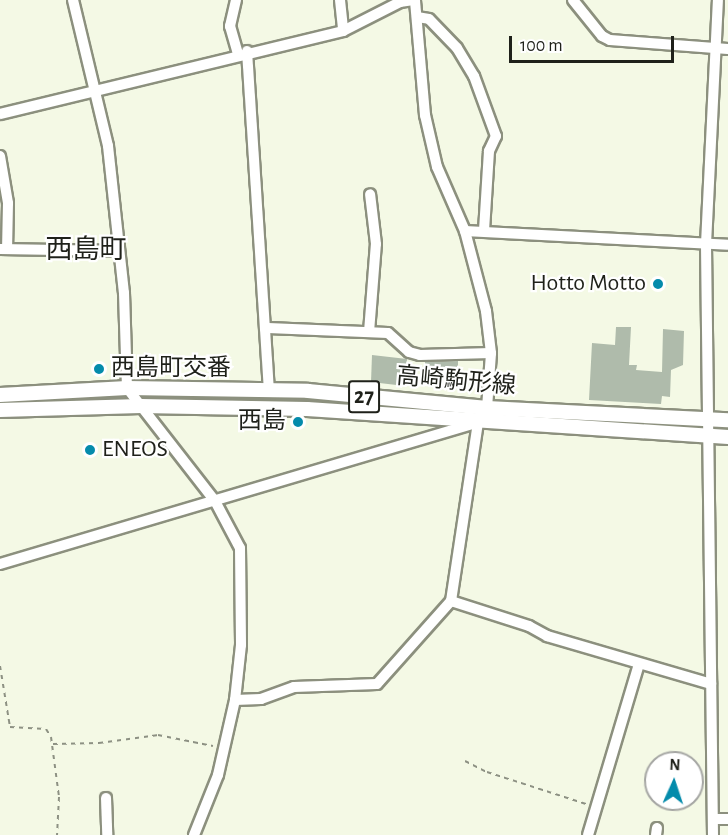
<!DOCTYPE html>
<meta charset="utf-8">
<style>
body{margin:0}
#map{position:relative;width:728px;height:835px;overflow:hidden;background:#f4f9e5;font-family:"Alegreya Sans","Noto Sans JP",sans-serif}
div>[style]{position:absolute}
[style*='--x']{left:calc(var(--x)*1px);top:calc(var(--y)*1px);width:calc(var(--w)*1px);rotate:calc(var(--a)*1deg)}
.building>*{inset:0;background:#afbbab}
.path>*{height:2px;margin-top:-1px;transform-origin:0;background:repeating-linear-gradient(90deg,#8d9183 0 4.5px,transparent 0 9px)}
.roads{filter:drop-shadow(2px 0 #8c907e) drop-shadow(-2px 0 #8c907e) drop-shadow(0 2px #8c907e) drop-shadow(0 -2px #8c907e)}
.minor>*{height:10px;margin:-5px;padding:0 5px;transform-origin:5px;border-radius:5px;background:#fff}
.major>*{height:14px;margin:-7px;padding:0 7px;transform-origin:7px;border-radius:7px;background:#fff}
.dots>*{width:16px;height:16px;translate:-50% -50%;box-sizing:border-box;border:3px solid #fff;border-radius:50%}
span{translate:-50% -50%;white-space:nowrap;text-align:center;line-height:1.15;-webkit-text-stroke:4.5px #fff;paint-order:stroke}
.shield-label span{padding:2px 4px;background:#fff;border:2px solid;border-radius:4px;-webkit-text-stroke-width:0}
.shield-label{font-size:22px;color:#1f211a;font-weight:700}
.poi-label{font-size:24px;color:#1f211a}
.right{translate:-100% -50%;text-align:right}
.left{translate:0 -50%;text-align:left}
.street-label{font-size:24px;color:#1f211a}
.quarter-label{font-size:27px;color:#1f211a}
.north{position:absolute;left:644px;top:751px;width:60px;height:60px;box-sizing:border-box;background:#fff;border:2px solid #a5a6a3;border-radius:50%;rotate:3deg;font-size:16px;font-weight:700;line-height:24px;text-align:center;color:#1f211a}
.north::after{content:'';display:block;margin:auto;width:21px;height:27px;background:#048bab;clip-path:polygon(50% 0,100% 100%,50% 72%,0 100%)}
.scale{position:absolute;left:509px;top:36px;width:165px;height:27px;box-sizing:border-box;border:3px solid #1f211a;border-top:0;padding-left:8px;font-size:18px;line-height:21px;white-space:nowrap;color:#1f211a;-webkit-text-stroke:4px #fff;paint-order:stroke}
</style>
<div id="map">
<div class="building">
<i style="clip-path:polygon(616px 327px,631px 327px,629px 365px,637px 365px,636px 370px,662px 372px,663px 329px,684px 331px,683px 365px,671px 370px,670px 397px,662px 396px,661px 404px,589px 400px,592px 343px,615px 345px)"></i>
<i style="clip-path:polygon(372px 355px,407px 359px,405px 386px,371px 382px)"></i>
<i style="clip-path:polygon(458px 361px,458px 374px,425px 376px,425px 362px)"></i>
</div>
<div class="path">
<i style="--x:0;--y:666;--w:62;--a:80.7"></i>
<i style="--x:10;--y:727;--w:36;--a:3"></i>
<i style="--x:46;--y:729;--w:9;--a:58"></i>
<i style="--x:51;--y:737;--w:61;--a:82.4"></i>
<i style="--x:59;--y:797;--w:38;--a:93"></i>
<i style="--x:53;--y:744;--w:46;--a:-1.2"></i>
<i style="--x:99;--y:743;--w:60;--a:-7.7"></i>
<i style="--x:158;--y:735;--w:56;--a:11.3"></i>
<i style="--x:465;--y:761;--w:25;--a:27"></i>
<i style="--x:487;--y:772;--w:104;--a:17.9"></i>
</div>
<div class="roads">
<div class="minor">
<i style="--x:73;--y:0;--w:150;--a:76.5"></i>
<i style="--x:108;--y:146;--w:148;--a:83.8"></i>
<i style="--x:124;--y:293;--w:95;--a:88.2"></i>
<i style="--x:127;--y:388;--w:143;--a:52.1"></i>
<i style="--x:215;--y:501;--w:53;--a:62"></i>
<i style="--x:240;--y:548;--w:97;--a:89.4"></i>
<i style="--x:241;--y:645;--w:55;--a:96.2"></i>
<i style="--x:235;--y:700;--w:77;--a:102.8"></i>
<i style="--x:218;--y:775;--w:65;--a:111.8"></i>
<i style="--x:236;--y:0;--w:27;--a:103"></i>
<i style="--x:230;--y:26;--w:29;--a:74"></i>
<i style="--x:340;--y:0;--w:31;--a:84"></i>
<i style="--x:573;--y:0;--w:46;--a:51.1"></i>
<i style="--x:602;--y:36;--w:9;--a:27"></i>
<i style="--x:610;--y:40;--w:118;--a:4.4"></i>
<i style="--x:417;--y:17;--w:12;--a:9"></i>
<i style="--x:429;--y:19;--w:40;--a:46"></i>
<i style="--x:457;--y:48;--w:33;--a:59"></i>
<i style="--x:474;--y:76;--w:64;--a:69.9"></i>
<i style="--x:496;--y:136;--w:17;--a:115"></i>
<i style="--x:489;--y:151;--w:80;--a:93.6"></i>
<i style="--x:247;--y:51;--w:341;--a:86.3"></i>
<i style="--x:0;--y:114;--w:353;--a:-13.6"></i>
<i style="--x:343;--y:31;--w:64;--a:-27"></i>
<i style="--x:400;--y:2;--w:15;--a:-8"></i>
<i style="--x:0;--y:156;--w:48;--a:80.3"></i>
<i style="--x:8;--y:203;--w:46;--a:91.2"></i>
<i style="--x:465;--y:231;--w:263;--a:3"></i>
<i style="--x:0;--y:249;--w:117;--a:1"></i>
<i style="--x:268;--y:328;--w:120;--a:2.4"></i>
<i style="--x:388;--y:333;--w:28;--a:42"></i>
<i style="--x:409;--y:352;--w:11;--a:15"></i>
<i style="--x:420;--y:355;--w:71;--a:-1.6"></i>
<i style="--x:369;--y:332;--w:88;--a:-85.5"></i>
<i style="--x:376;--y:244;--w:50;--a:-96.8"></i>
<i style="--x:0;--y:564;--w:499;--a:-16.5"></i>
<i style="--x:478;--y:422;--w:17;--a:-57"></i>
<i style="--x:487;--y:408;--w:55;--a:-85.8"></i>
<i style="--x:491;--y:353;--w:42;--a:-96.8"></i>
<i style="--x:486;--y:311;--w:83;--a:-104.7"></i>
<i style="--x:465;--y:231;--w:70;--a:-113.6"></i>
<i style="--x:437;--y:167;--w:53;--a:-103"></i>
<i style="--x:425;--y:115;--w:115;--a:-95"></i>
<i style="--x:451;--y:601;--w:82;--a:17.8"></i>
<i style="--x:529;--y:626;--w:21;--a:29"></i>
<i style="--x:547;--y:636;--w:171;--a:16.3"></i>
<i style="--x:235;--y:700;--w:26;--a:-2"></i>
<i style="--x:261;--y:699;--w:35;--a:-20"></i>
<i style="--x:294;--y:687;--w:83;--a:-2.1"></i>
<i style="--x:377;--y:684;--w:111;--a:-48.3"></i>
<i style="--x:451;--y:601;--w:181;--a:-81.4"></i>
<i style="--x:106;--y:798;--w:37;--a:88"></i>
<i style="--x:714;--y:819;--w:14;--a:0"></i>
<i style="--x:588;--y:835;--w:178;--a:-73.4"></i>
<i style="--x:656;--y:835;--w:7;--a:-82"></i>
<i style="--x:713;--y:835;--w:591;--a:-90.68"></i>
<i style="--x:706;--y:244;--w:244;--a:-87.2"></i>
</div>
<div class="major">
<i style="--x:0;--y:395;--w:127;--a:-3.2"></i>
<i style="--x:127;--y:388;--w:181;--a:0.9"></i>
<i style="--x:308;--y:391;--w:180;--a:5.4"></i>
<i style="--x:487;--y:408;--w:241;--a:2.9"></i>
<i style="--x:0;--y:410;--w:141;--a:-1.6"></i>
<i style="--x:141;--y:406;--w:166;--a:1"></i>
<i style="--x:307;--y:409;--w:422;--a:3.8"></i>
</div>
</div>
<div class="dots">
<i style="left:658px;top:284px;background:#048bab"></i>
<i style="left:99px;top:369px;background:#048bab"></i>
<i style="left:298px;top:422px;background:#048bab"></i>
<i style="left:90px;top:450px;background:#048bab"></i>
</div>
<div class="shield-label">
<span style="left:364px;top:397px">27</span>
</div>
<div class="poi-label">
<span class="right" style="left:646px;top:284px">Hotto Motto</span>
<span class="left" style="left:111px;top:369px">西島町交番</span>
<span class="right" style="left:286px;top:422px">西島</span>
<span class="left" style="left:102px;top:450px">ENEOS</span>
</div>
<div class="street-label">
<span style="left:456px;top:382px;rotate:5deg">高崎駒形線</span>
</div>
<div class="quarter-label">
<span style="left:86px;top:250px">西島町</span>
</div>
<div class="north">N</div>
<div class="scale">100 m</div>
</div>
